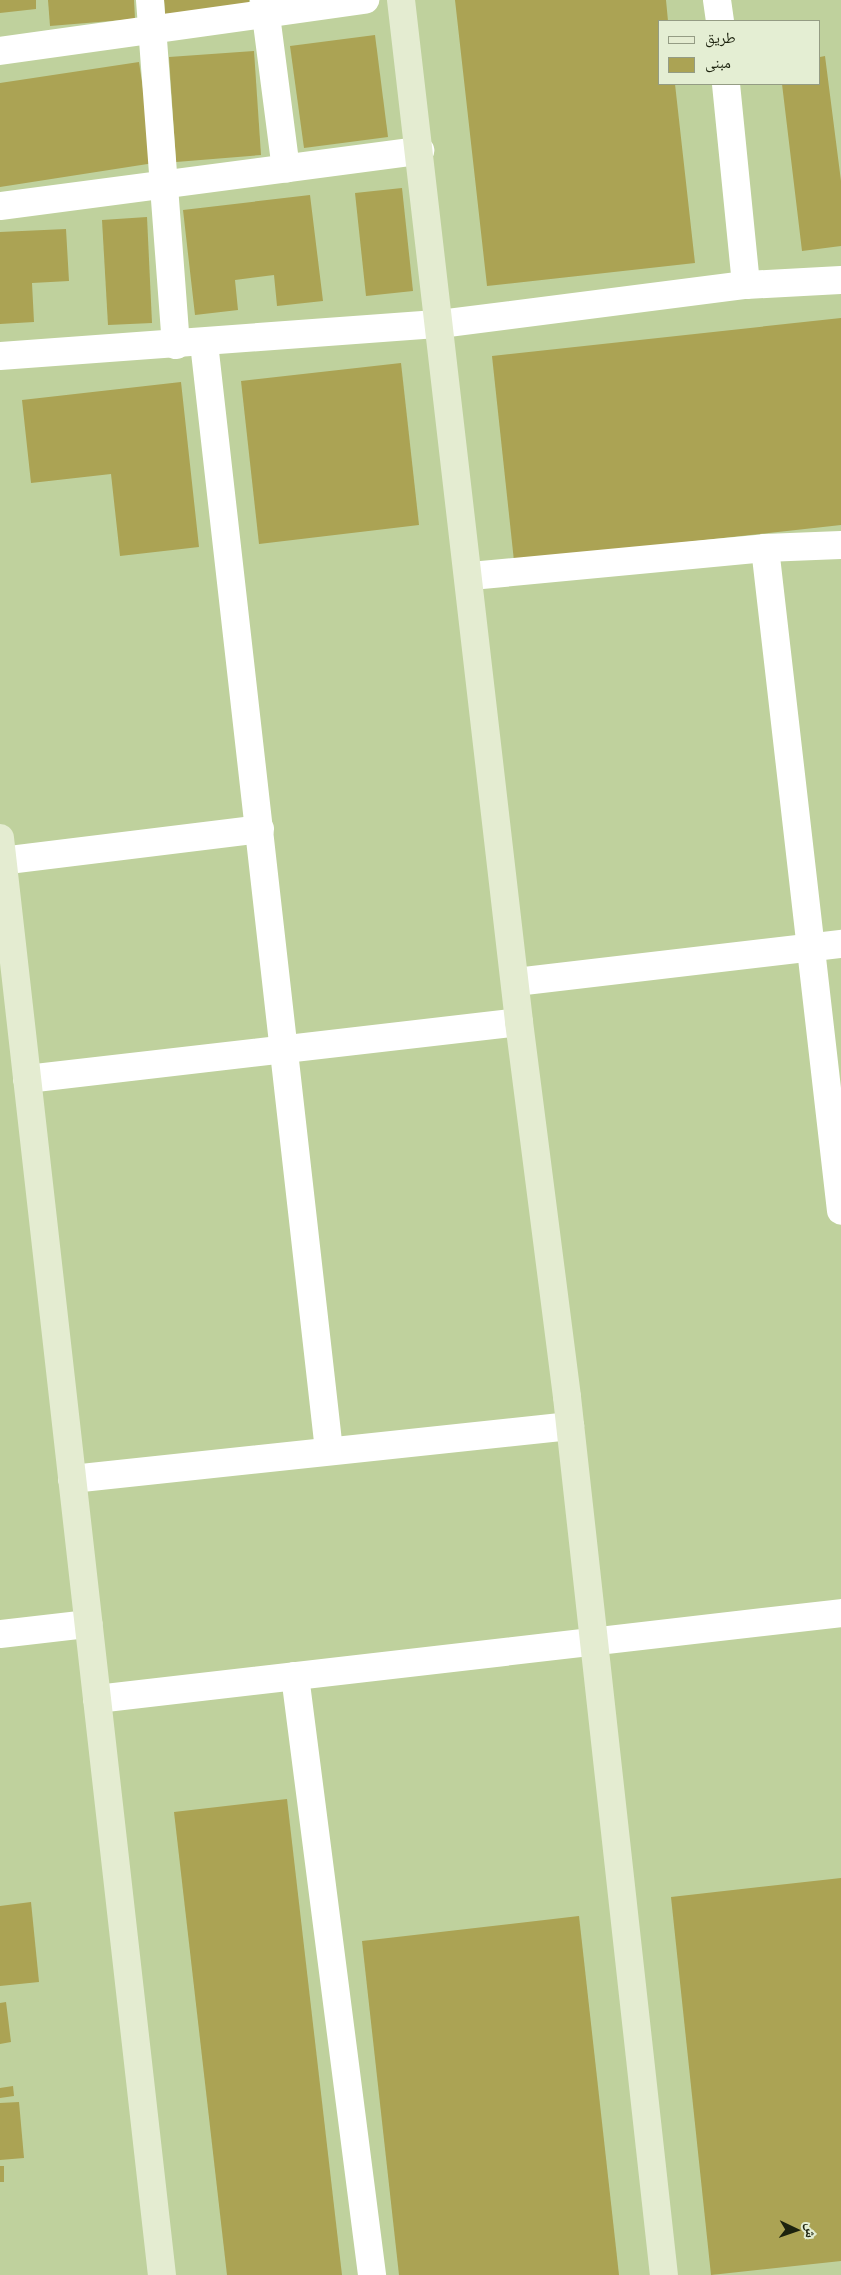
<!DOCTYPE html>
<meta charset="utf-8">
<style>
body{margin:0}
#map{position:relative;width:841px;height:2275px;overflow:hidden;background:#bfd19d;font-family:"Space Grotesk","Noto Naskh Arabic",sans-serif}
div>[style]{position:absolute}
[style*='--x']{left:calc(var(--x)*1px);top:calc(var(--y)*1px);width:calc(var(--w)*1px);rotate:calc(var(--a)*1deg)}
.building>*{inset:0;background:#aba354}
.street>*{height:28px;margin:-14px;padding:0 14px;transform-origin:14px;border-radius:14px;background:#fff}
.secondary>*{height:28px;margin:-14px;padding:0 14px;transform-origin:14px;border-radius:14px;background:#e4ecd1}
span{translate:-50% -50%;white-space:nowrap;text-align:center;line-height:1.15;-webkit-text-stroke:4px #e4eed3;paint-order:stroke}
.legend{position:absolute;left:658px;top:20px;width:162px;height:65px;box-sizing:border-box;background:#e4eed3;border:1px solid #949c84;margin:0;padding:6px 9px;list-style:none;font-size:15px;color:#1c220e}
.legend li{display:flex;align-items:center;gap:10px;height:25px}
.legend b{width:25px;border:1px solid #949c84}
.north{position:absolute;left:771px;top:2205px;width:50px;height:50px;-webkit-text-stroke:4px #e4eed3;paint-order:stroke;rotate:93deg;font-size:14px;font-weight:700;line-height:20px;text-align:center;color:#1c220e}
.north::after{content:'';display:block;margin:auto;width:18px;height:22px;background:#1c220e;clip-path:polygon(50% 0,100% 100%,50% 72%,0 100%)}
</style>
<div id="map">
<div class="building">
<i style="clip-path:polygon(0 0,36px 0,36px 9px,0 13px)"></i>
<i style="clip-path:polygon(48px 0,134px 0,135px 19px,50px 26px)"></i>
<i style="clip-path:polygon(164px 0,249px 0,249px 6px,165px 14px)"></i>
<i style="clip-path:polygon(455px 0,666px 0,668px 21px,660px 21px,660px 84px,675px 84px,695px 263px,487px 286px)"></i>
<i style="clip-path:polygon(375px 35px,388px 137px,304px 148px,290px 46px)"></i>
<i style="clip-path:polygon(254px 51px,261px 155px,176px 162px,169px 57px)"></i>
<i style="clip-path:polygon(825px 56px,841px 181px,841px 246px,802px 251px,782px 84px,820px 84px,820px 57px)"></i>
<i style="clip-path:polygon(139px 62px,154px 163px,0 187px,0 83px)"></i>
<i style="clip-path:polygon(402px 188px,413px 291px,366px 296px,355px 193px)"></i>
<i style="clip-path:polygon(310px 195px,323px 301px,277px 306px,274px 275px,235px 280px,238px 310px,195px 315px,183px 210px)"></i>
<i style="clip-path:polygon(147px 217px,152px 323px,108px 325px,102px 220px)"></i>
<i style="clip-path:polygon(66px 229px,69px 281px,32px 283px,34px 322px,0 324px,0 232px)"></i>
<i style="clip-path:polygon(841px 318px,841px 525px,514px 561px,492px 356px)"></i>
<i style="clip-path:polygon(401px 363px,419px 525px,259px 544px,241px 381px)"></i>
<i style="clip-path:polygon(181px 382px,199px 547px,120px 556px,111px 474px,31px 483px,22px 400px)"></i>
<i style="clip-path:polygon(287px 1799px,342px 2275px,227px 2275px,174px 1812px)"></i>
<i style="clip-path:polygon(841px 1878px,841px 2261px,711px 2275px,671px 1897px)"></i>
<i style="clip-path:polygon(31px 1902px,39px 1982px,0 1986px,0 1906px)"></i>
<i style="clip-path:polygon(579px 1916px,619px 2275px,399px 2275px,362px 1941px)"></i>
<i style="clip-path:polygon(6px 2002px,11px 2042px,0 2044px,0 2003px)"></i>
<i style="clip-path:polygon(13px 2086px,14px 2096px,0 2098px,0 2088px)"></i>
<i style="clip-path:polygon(19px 2102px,24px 2158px,0 2160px,0 2103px)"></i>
<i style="clip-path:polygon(0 2166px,4px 2166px,4px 2182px,0 2182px)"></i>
</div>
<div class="street">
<i style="--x:150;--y:0;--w:346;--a:85.7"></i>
<i style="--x:264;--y:0;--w:170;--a:82.6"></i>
<i style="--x:717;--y:0;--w:21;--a:82"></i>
<i style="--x:0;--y:51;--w:369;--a:-8"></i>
<i style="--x:726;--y:84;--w:202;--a:84.3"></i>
<i style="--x:0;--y:206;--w:424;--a:-7.5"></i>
<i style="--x:204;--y:343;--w:1114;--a:83.56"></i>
<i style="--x:0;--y:356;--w:441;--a:-4.2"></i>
<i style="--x:440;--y:324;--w:308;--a:-7.3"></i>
<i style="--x:746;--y:285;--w:95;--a:-3"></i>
<i style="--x:765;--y:548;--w:667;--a:83.46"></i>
<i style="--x:471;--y:576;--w:295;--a:-5.4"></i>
<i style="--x:765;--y:548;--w:76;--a:-2.3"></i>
<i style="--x:0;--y:861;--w:262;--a:-7"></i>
<i style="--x:516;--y:982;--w:327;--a:-6.7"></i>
<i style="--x:27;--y:1079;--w:495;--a:-6.6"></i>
<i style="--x:72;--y:1479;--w:501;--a:-6.07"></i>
<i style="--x:0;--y:1634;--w:89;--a:-6.5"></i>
<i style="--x:295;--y:1676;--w:604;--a:82.67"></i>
<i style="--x:97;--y:1699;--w:749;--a:-6.59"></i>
</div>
<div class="secondary">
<i style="--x:401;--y:0;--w:1029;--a:83.41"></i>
<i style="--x:519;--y:1022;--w:378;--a:82.7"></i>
<i style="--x:567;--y:1397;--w:883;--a:83.7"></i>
<i style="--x:0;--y:838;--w:1446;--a:83.57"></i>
</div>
<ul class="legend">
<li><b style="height:6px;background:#e4ecd1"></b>طريق</li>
<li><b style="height:14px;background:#aba354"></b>مبنى</li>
</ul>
<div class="north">ش</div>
</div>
